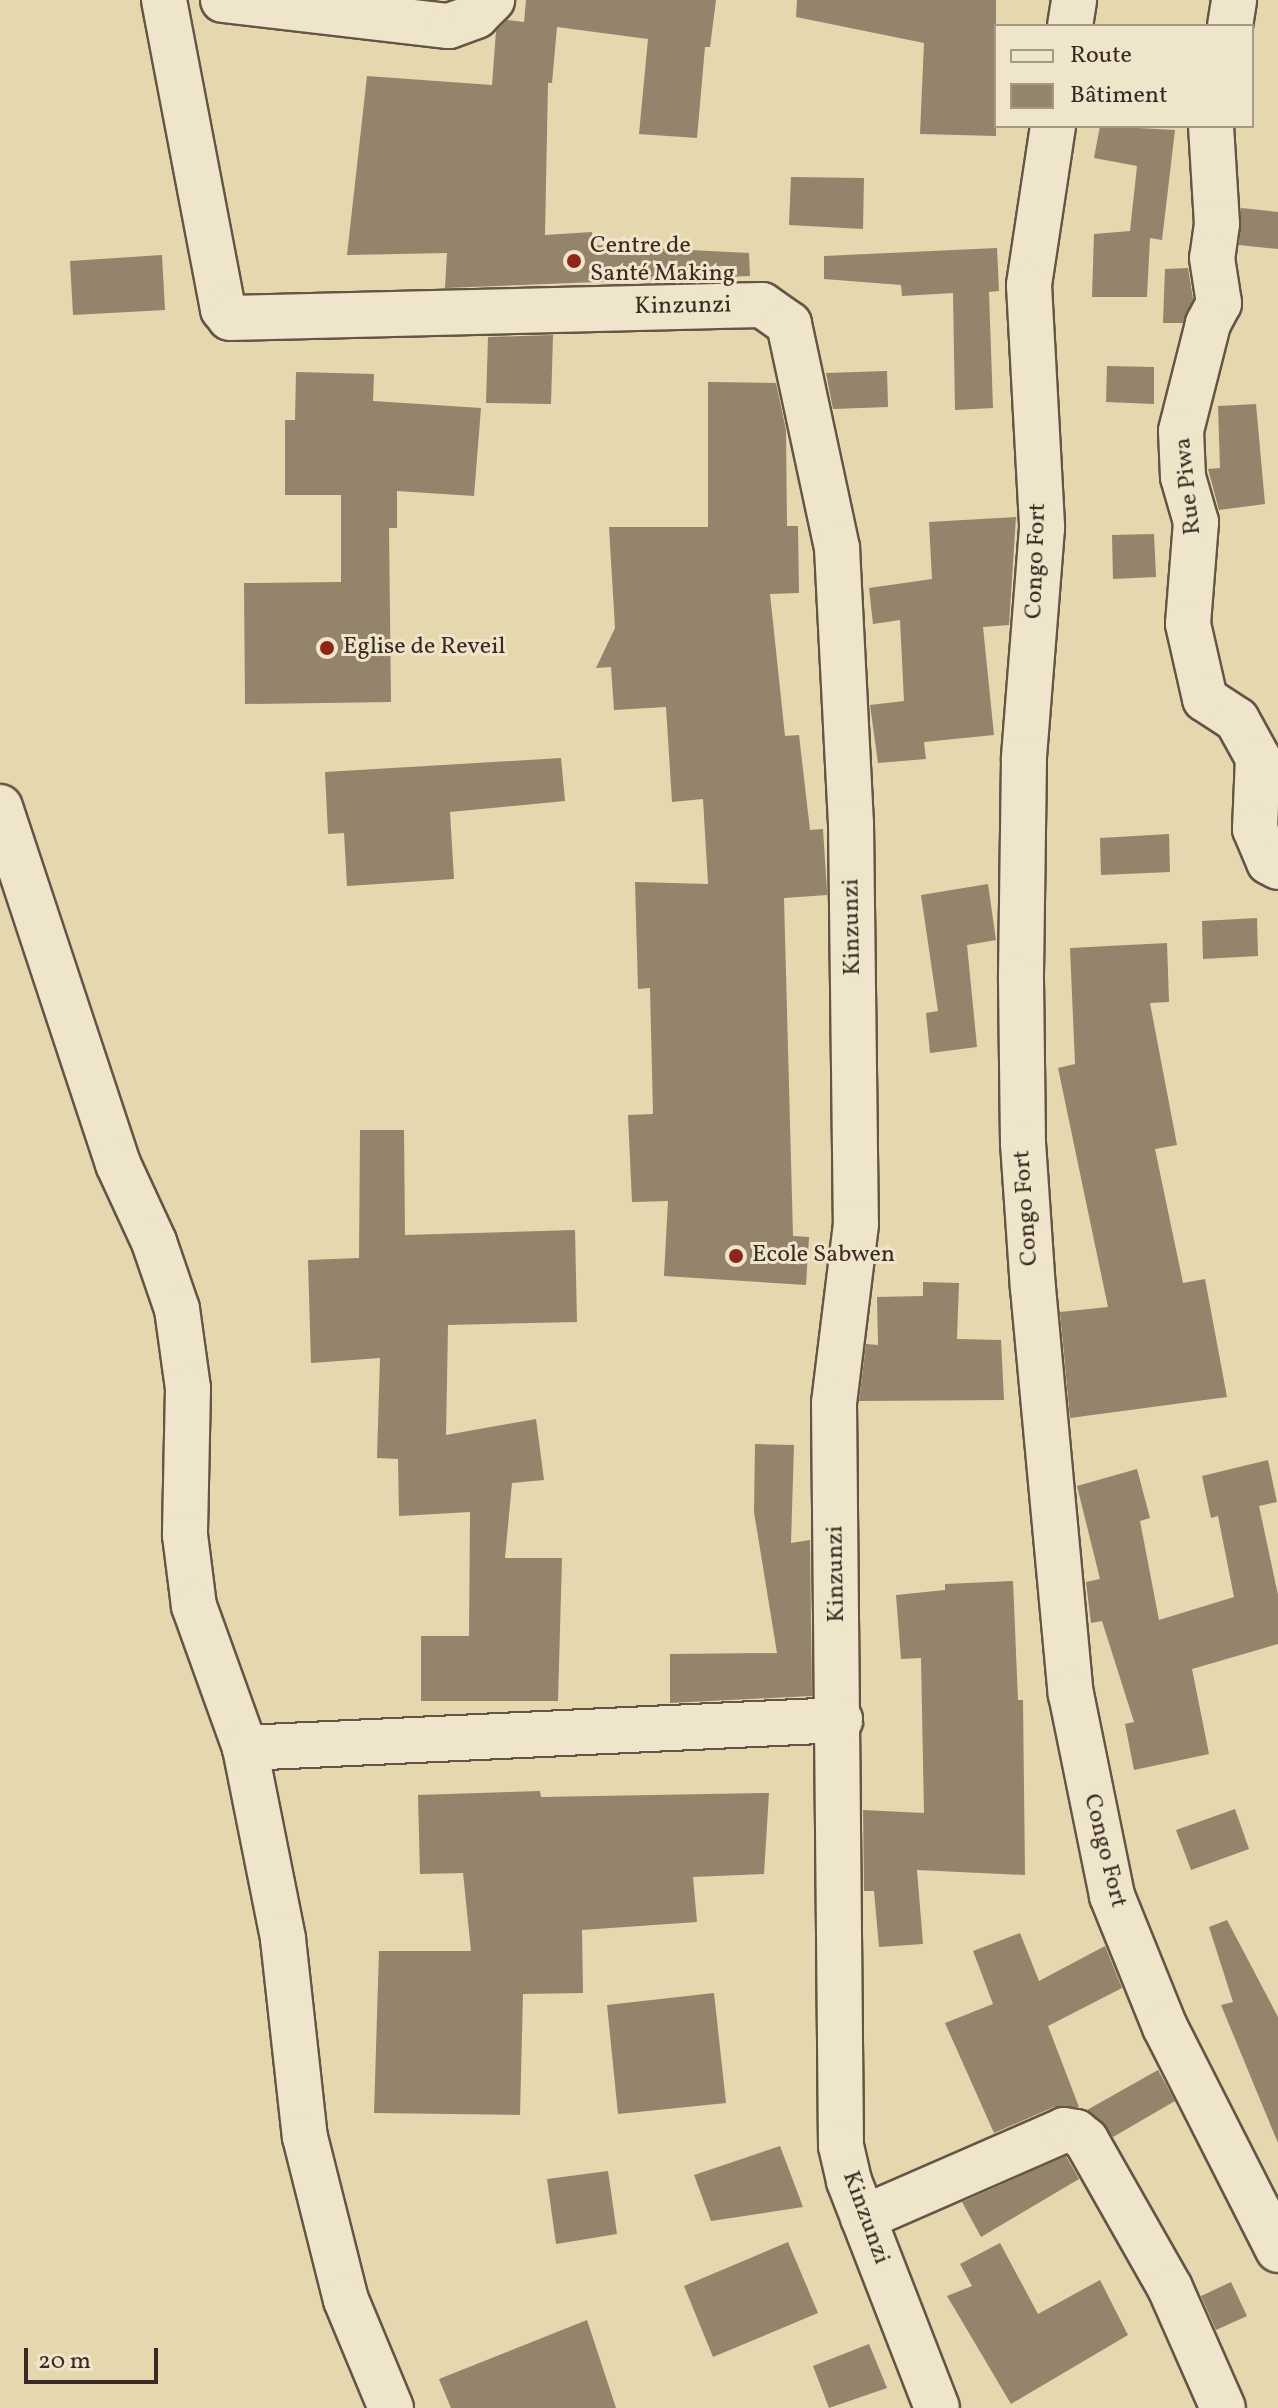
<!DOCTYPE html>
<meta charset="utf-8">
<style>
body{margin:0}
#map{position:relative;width:1278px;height:2408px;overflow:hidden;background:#e5d7ae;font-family:Vollkorn,serif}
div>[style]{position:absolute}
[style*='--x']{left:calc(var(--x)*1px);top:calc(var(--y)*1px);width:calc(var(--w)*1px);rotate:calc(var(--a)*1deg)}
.building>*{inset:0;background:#93846b}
.roads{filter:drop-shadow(2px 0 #655546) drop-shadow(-2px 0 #655546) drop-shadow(0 2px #655546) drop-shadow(0 -2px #655546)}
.minor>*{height:44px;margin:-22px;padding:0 22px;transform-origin:22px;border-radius:22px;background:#eee5ca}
.dots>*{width:22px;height:22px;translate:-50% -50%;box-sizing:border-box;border:4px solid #eee5ca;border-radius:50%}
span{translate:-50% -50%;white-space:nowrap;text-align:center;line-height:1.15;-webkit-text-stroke:6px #eee5ca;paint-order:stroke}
.poi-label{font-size:24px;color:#3a2a23}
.left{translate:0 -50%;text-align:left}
.street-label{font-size:24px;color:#3a2a23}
.legend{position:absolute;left:994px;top:24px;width:260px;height:104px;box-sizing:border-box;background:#eee5ca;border:2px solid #a69a87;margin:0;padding:10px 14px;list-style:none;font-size:24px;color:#3a2a23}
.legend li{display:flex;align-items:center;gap:16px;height:40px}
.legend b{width:40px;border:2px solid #a69a87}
.scale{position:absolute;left:24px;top:2348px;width:134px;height:36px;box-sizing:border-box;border:4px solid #3a2a23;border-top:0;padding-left:10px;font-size:24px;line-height:28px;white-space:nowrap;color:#3a2a23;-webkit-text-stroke:6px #eee5ca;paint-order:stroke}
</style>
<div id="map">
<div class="building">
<i style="clip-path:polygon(526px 0,716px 0,710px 47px,705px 47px,697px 138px,639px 134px,648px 39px,557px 27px,552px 83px,548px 83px,545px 235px,592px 232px,593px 245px,749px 253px,750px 276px,445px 288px,447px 253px,347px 255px,367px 76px,492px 85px,496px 31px,507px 20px,524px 22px)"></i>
<i style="clip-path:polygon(797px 0,996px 0,996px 136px,920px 134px,924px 43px,796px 17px)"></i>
<i style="clip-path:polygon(1100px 126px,1175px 130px,1162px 240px,1150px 238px,1147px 297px,1092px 297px,1094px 234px,1130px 231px,1137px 166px,1094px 158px)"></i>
<i style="clip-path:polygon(791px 177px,864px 178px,863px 229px,789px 225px)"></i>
<i style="clip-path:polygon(1241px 208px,1278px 212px,1278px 249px,1239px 245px)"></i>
<i style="clip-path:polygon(997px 248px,999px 291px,989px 292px,993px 408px,955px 410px,953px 293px,902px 296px,901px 285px,824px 279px,824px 256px)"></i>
<i style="clip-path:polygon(162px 255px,165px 310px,73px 315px,70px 261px)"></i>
<i style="clip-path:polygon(1188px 268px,1193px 299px,1183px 323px,1163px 323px,1165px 269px)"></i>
<i style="clip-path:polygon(553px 335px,551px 404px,486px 403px,488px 337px)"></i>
<i style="clip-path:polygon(1107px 366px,1154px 367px,1154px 404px,1106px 402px)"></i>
<i style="clip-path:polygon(887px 371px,888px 407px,833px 409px,826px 373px)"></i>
<i style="clip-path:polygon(296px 372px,374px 374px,373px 401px,481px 408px,474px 496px,397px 491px,397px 528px,389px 528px,391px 702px,245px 704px,244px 583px,341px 582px,341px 495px,285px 495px,285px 420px,295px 420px)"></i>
<i style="clip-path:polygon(708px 382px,776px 383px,786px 430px,787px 526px,798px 526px,799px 593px,770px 594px,785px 736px,799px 735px,810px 830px,823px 829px,827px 891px,827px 895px,784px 898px,793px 1236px,809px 1237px,806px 1285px,664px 1276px,668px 1201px,632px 1202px,628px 1115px,653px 1114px,650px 988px,638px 989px,635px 882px,708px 884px,703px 799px,672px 802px,666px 707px,614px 710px,611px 667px,596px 668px,615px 628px,609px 527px,708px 527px)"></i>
<i style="clip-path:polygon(1256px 404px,1265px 504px,1219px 510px,1208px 469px,1220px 468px,1218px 406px)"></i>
<i style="clip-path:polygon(1016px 517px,1009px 625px,983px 627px,994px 735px,924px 742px,926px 759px,878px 763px,870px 705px,904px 701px,900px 620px,873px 624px,869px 588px,932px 579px,929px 522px)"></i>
<i style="clip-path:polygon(1154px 534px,1156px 577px,1113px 579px,1112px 535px)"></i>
<i style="clip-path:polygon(561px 758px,565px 801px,450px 812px,454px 879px,347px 886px,344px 833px,328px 834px,325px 772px)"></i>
<i style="clip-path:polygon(1169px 834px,1170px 872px,1101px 875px,1100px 838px)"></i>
<i style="clip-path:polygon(988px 884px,996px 940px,967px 945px,977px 1047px,930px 1053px,926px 1013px,938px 1011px,921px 895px)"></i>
<i style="clip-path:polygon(1257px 918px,1258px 956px,1203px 959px,1202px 921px)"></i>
<i style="clip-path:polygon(1167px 943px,1169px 1002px,1150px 1003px,1177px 1145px,1155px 1149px,1183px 1283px,1205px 1279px,1227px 1397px,1070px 1418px,1060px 1312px,1108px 1307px,1058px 1068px,1075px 1064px,1070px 948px)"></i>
<i style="clip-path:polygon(360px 1130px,404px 1130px,405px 1235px,575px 1230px,577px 1322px,448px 1325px,446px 1435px,536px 1419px,544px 1480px,512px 1483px,505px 1558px,562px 1558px,558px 1701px,421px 1701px,421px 1636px,469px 1636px,470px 1512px,399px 1516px,398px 1459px,377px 1458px,380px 1358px,311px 1363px,308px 1260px,359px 1258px)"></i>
<i style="clip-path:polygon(923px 1282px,959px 1283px,957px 1339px,1001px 1340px,1004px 1400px,859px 1401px,866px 1344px,878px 1345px,877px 1297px,923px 1296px)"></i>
<i style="clip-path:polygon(755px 1444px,794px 1445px,791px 1543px,810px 1540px,812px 1696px,670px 1703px,670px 1654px,777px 1653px,754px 1512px)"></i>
<i style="clip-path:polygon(1268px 1460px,1277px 1502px,1259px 1506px,1278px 1595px,1278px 1644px,1192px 1669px,1209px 1754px,1134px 1770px,1125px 1724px,1134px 1722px,1102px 1621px,1091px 1623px,1086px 1582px,1100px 1579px,1077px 1486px,1137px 1469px,1150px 1518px,1140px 1521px,1159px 1620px,1234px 1597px,1218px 1516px,1211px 1518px,1202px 1476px)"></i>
<i style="clip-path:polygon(1013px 1581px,1018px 1700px,1023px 1700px,1025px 1875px,917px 1870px,923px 1944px,879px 1947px,874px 1891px,864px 1891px,863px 1810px,924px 1813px,921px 1658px,901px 1659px,896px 1595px,945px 1590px,945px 1584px)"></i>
<i style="clip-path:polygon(540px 1791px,541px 1797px,769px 1793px,764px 1874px,693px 1877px,697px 1922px,582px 1930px,583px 1993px,523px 1994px,520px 2115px,374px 2113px,379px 1951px,471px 1951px,463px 1873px,420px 1874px,418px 1795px)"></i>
<i style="clip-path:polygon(1235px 1809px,1249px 1849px,1191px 1870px,1176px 1830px)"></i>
<i style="clip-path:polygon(1227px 1920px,1278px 2017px,1278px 2143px,1221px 2005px,1233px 2002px,1209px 1927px)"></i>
<i style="clip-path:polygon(1020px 1933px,1039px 1981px,1105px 1946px,1122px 1988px,1048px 2026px,1079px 2107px,1054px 2107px,994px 2133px,945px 2023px,993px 2004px,973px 1951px)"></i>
<i style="clip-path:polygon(714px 1993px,726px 2103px,618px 2114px,607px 2005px)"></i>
<i style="clip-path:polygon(1158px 2070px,1175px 2101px,1113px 2137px,1087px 2110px)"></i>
<i style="clip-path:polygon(780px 2146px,803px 2207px,711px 2221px,694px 2175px)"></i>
<i style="clip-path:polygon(1066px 2156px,1079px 2179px,981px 2237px,962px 2202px)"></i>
<i style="clip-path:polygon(608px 2171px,617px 2234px,556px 2244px,547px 2179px)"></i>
<i style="clip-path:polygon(788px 2242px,818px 2313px,713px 2357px,684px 2286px)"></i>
<i style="clip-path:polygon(1000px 2243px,1038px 2314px,1100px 2280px,1128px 2335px,1011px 2404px,947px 2296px,972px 2286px,960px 2264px)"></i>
<i style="clip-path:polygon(1231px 2282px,1247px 2316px,1216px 2330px,1201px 2296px)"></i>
<i style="clip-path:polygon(587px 2320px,616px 2408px,451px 2408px,439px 2379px)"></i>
<i style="clip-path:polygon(869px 2344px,887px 2388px,829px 2408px,813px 2366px)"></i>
</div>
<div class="roads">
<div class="minor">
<i style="--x:164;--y:0;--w:315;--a:79.2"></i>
<i style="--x:223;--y:309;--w:11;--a:52"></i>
<i style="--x:230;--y:318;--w:532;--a:-1.4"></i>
<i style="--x:762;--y:305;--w:33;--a:35"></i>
<i style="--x:789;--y:324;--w:229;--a:77.9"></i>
<i style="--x:837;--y:548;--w:275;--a:87.1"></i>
<i style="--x:851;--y:823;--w:401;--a:89.3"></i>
<i style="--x:856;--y:1224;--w:180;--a:97"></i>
<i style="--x:834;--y:1403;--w:743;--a:89.46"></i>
<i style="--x:841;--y:2146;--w:36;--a:77"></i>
<i style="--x:849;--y:2181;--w:243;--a:68.8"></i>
<i style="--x:223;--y:0;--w:227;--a:6.6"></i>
<i style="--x:449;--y:26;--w:29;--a:-20"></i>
<i style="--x:476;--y:16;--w:23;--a:-45"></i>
<i style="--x:1070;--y:26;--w:26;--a:-81"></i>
<i style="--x:1230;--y:26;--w:26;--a:-81"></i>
<i style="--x:1053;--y:126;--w:161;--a:98.6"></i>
<i style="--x:1029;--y:285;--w:243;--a:86.9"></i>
<i style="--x:1042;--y:528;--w:232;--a:94.5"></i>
<i style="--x:1024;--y:759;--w:221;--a:90.8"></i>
<i style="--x:1021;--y:980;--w:163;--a:89.3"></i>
<i style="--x:1023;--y:1143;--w:145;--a:86.1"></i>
<i style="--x:1033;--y:1288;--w:408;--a:84.7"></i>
<i style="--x:1071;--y:1694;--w:206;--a:78.5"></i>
<i style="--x:1112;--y:1896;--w:141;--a:68"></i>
<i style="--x:1165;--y:2027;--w:250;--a:63.1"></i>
<i style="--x:1211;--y:126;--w:98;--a:86.5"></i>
<i style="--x:1217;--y:224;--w:34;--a:98"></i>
<i style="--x:1212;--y:258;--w:46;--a:81.2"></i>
<i style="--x:1219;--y:303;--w:24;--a:118"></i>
<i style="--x:1208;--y:324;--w:110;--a:104.2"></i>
<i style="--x:1181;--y:431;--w:46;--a:87.5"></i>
<i style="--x:1183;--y:477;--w:47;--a:73.9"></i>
<i style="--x:1196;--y:522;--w:102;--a:94.5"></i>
<i style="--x:1188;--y:624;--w:77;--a:77.2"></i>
<i style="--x:1205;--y:699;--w:38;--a:33"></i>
<i style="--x:1237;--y:720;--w:43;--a:61.1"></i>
<i style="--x:1258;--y:758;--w:71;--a:92.4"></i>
<i style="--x:1255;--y:829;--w:36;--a:67"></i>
<i style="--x:1269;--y:862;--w:10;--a:29"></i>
<i style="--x:0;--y:807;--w:376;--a:71.7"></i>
<i style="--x:118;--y:1164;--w:86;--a:65.2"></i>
<i style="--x:154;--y:1242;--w:71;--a:71.1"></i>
<i style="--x:177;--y:1309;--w:80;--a:82.1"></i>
<i style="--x:188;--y:1388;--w:147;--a:91.2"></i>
<i style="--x:185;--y:1535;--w:72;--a:82.8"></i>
<i style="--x:194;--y:1606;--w:151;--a:70.2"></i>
<i style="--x:245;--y:1748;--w:195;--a:78.7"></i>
<i style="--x:283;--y:1939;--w:199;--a:83.7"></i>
<i style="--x:305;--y:2137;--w:168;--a:75.9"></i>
<i style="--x:346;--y:2300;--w:117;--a:67.4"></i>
<i style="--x:245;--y:1748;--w:596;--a:-2.69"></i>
<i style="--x:863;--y:2218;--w:219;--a:-23.6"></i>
<i style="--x:1064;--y:2130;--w:12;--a:9"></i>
<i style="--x:1076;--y:2132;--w:13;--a:39"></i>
<i style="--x:1086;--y:2140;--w:170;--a:60.4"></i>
<i style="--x:1170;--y:2288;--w:131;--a:66.2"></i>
</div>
</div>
<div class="dots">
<i style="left:574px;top:261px;background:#8f2418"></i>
<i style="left:327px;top:648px;background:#8f2418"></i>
<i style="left:736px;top:1256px;background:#8f2418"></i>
</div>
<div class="poi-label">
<span class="left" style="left:590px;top:261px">Centre de<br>Santé Making</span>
<span class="left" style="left:343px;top:648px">Eglise de Reveil</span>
<span class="left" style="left:752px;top:1256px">Ecole Sabwen</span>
</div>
<div class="street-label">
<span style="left:683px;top:307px;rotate:-1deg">Kinzunzi</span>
<span style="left:1189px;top:486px;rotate:-96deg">Rue Piwa</span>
<span style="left:1037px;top:561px;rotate:-88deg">Congo Fort</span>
<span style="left:853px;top:927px;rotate:-91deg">Kinzunzi</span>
<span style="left:1027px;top:1208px;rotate:-94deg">Congo Fort</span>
<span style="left:837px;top:1574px;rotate:-91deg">Kinzunzi</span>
<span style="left:1104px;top:1851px;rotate:76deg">Congo Fort</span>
<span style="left:865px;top:2218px;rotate:70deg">Kinzunzi</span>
</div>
<ul class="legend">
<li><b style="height:10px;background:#eee5ca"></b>Route</li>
<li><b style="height:22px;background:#93846b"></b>Bâtiment</li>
</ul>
<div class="scale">20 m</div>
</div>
